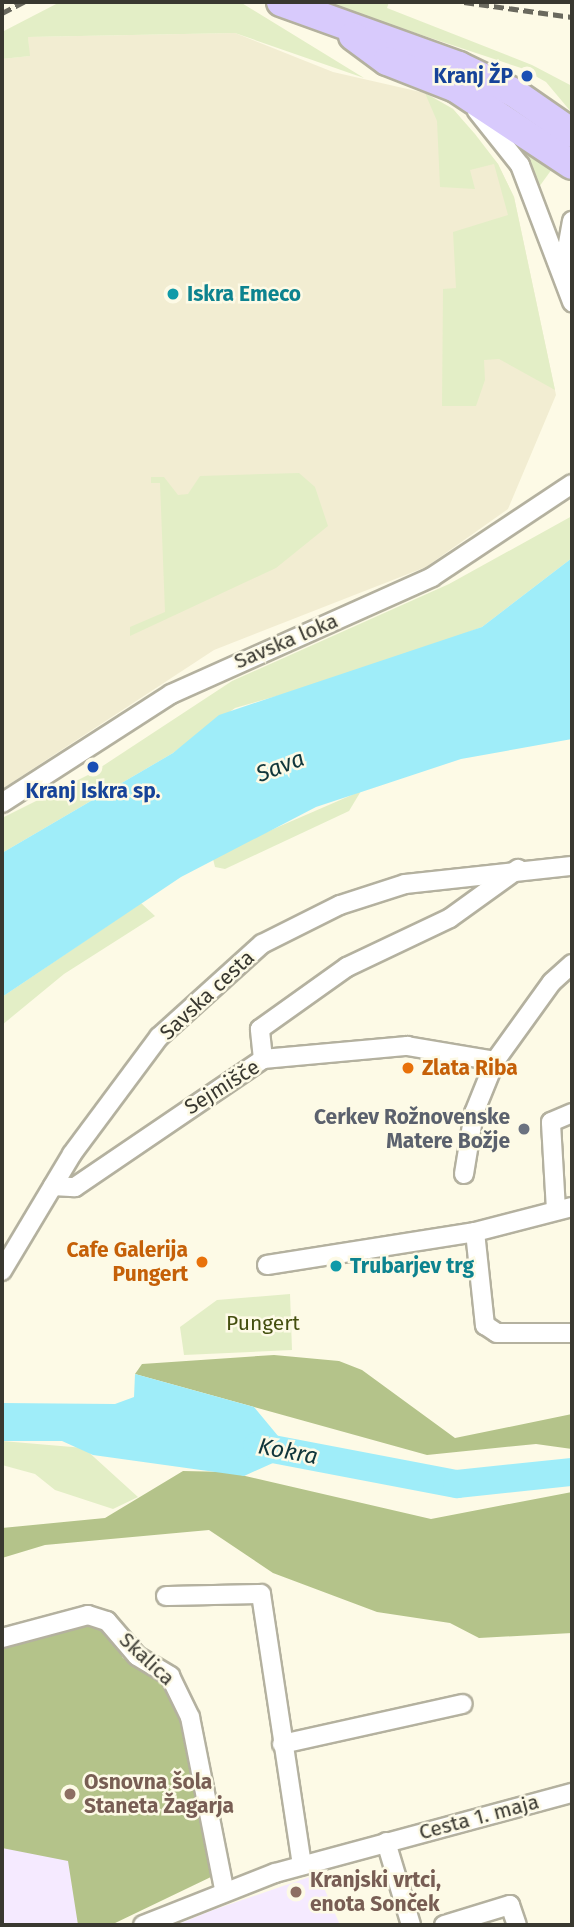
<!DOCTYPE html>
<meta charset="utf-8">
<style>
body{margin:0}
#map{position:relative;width:574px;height:1927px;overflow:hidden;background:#fdfae6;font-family:"Fira Sans",sans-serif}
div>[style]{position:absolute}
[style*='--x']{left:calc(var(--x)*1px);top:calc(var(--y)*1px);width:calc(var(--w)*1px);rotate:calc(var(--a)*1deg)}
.built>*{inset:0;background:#f2edd2}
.education>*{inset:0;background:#f5eaff}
.green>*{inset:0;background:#e3eec6}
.forest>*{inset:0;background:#b4c38a}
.water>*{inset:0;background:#9fedf9}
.river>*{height:28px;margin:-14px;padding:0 14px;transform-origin:14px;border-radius:14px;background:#9fedf9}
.roads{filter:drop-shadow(2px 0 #b4b19f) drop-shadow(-2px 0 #b4b19f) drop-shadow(0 2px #b4b19f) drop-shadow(0 -2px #b4b19f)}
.minor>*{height:18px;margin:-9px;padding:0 9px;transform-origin:9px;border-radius:9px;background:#fff}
.primary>*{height:28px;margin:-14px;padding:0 14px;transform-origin:14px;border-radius:14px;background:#d8cafc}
.rail>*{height:4.5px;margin-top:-2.25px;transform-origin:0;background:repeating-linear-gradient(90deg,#6a695e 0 10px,transparent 0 15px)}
.dots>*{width:19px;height:19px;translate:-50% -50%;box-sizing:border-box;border:4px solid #fdfae6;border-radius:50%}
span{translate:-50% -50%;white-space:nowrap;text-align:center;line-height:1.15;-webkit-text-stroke:5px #fdfae6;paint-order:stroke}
.transit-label{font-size:21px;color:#164399;font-weight:700}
.right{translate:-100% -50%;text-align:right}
.culture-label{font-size:21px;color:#0d838f;font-weight:700}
.left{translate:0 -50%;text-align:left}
.street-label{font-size:21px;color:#393830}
.food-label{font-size:21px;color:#c56008;font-weight:700}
.worship-label{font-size:21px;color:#5b616d;font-weight:700}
.park-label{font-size:21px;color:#444f0f}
.education-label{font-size:21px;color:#785e54;font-weight:700}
.water-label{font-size:23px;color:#10363b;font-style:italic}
.frame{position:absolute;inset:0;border:4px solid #393830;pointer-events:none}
</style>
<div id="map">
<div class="built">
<i style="clip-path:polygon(235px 33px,333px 72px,425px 93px,453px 109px,498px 164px,514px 197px,556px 395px,508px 509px,426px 567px,214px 650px,2px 789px,2px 59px,29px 56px,28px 37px)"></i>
</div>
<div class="education">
<i style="clip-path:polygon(2px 1690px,104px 1925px,2px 1925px)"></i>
<i style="clip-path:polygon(318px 1874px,340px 1925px,176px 1925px,213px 1910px)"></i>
</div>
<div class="green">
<i style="clip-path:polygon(60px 2px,240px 2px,364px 78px,235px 33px,28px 37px,30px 56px,2px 59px,2px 32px)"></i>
<i style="clip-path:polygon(322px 2px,389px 2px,387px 8px,532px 65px,572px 86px,572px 113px,546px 82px,521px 68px)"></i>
<i style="clip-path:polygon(425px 93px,453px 109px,475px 134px,498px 164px,514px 197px,555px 390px,499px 359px,484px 360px,485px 380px,476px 406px,442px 406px,443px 289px,456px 288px,453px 232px,508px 215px,494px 164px,470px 170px,475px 189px,440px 187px,437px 121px)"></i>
<i style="clip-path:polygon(522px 149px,552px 169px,539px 187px,519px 154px)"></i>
<i style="clip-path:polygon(299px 473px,315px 487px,328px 526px,276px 568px,130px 636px,130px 627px,165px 612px,160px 483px,151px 483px,151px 477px,164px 477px,178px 495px,188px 494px,200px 476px)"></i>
<i style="clip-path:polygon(572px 516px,572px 558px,482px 627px,368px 670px,235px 708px,173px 753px,2px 853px,2px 818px,92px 773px,232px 681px,449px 584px)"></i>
<i style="clip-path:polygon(361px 791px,349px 811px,225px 869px,215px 867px,213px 859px,255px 837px)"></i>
<i style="clip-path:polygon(141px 903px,155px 916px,64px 974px,2px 1025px,2px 997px)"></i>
<i style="clip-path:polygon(290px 1294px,292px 1350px,184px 1355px,180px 1327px,217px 1300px)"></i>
<i style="clip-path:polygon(2px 1441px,84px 1448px,138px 1497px,113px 1509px,55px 1490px,35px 1474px,2px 1465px)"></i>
</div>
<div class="forest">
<i style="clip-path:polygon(274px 1355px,339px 1361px,362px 1370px,455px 1438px,572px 1414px,572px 1449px,536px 1444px,427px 1455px,135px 1374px,142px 1364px)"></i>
<i style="clip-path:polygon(183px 1471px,228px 1472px,431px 1519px,572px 1492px,572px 1633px,479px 1638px,450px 1623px,377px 1612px,273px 1573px,209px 1530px,45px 1545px,2px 1558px,2px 1528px,105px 1518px)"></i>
<i style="clip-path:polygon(74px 1622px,108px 1630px,123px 1658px,157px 1675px,177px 1695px,213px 1876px,111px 1925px,78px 1925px,68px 1861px,2px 1848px,2px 1644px)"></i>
</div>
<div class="water">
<i style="clip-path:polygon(572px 558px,572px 739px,461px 759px,316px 807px,181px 877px,2px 997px,2px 853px,173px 753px,219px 715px,482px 627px)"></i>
<i style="clip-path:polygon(135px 1374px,254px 1407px,293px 1454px,244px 1476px,93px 1455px,62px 1441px,2px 1441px,2px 1403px,115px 1404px,134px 1397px)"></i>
</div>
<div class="river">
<i style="--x:257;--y:1446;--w:204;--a:10.8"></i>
<i style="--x:457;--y:1484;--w:116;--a:-6"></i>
</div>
<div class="roads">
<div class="minor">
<i style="--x:477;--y:111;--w:69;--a:51.5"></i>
<i style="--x:520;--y:165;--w:147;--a:69.2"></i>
<i style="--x:563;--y:271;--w:51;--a:-79.8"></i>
<i style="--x:2;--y:803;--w:201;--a:-32.8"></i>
<i style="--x:171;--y:694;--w:286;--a:-24.1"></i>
<i style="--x:432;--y:577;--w:168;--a:-33.6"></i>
<i style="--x:263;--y:1059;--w:30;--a:-96"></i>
<i style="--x:260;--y:1029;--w:107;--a:-35.5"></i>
<i style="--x:347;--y:967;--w:114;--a:-25.4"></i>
<i style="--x:450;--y:918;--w:84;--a:-35.8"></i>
<i style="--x:464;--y:1174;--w:62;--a:-80.7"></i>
<i style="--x:474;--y:1113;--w:56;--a:-68"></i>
<i style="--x:495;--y:1061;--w:97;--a:-54.2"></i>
<i style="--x:552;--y:982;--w:27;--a:-42"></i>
<i style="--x:53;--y:1186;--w:22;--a:3"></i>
<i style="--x:75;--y:1187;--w:227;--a:-34.2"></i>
<i style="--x:263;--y:1059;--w:145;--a:-5.2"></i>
<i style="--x:407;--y:1046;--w:89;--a:9.7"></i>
<i style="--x:556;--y:1210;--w:88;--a:-93.3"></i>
<i style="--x:551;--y:1122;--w:23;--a:-23"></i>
<i style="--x:475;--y:1232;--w:94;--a:83.9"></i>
<i style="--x:485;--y:1325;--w:14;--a:34"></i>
<i style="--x:497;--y:1333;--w:75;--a:0"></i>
<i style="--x:267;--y:1265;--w:211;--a:-9"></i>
<i style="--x:475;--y:1232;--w:100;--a:-14.5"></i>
<i style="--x:2;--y:1271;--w:136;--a:-59.1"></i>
<i style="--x:72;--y:1154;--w:146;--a:-53.4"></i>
<i style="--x:159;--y:1037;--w:139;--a:-42.1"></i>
<i style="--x:262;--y:944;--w:87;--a:-26.6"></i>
<i style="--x:340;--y:905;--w:68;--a:-17.9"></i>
<i style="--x:405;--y:884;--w:168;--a:-6.2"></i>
<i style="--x:166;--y:1596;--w:95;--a:-1.2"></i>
<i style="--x:261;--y:1594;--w:274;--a:81.4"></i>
<i style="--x:2;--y:1638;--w:89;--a:-15"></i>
<i style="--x:88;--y:1615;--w:20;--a:18"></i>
<i style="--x:107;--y:1621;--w:46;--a:49.4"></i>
<i style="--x:137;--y:1656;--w:39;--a:31"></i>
<i style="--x:170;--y:1676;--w:46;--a:64"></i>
<i style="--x:190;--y:1717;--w:175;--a:78.8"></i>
<i style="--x:282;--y:1744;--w:185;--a:-12.5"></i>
<i style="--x:386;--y:1842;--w:87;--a:73.2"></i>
<i style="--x:143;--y:1925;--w:142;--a:-21.5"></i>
<i style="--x:275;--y:1873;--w:308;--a:-15.1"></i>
<i style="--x:444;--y:1925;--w:69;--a:-16.9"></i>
<i style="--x:510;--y:1905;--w:21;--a:71"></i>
</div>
<div class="primary">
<i style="--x:281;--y:2;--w:189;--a:19.8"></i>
<i style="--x:459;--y:66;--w:60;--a:25.7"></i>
<i style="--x:513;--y:92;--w:72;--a:34.8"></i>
<i style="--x:353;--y:36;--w:42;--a:36.3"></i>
<i style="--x:387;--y:61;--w:74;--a:21.4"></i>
<i style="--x:456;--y:88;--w:139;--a:33.6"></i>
</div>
</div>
<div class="rail">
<i style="--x:464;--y:2;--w:109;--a:7.9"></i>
<i style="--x:2;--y:13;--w:25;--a:-27"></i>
</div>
<div class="dots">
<i style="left:527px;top:76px;background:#1a4fb4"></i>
<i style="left:173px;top:294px;background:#0f9aa8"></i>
<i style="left:93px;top:767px;background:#1a4fb4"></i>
<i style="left:408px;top:1068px;background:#e8710a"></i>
<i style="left:524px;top:1129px;background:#6b7280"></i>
<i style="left:202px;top:1262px;background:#e8710a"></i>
<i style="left:336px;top:1266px;background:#0f9aa8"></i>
<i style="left:70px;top:1794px;background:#8d6e63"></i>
<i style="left:296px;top:1892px;background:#8d6e63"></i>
</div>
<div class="transit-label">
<span class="right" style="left:513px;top:76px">Kranj ŽP</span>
<span style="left:93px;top:791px">Kranj Iskra sp.</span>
</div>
<div class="culture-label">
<span class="left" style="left:187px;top:294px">Iskra Emeco</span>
<span class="left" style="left:350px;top:1266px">Trubarjev trg</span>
</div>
<div class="street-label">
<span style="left:286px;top:641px;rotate:-23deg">Savska loka</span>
<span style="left:207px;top:995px;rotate:-43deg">Savska cesta</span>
<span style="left:222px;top:1087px;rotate:-32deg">Sejmišče</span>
<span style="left:147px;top:1659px;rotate:43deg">Skalica</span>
<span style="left:479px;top:1817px;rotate:-15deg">Cesta 1. maja</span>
</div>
<div class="food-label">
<span class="left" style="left:422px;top:1068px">Zlata Riba</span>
<span class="right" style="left:188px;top:1262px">Cafe Galerija<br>Pungert</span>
</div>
<div class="worship-label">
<span class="right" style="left:510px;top:1129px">Cerkev Rožnovenske<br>Matere Božje</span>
</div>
<div class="park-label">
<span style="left:263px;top:1323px">Pungert</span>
</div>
<div class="education-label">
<span class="left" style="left:84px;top:1794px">Osnovna šola<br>Staneta Žagarja</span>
<span class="left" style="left:310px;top:1892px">Kranjski vrtci,<br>enota Sonček</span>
</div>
<div class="water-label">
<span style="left:280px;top:766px;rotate:-21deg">Sava</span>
<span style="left:288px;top:1451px;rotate:11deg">Kokra</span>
</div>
<div class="frame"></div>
</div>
